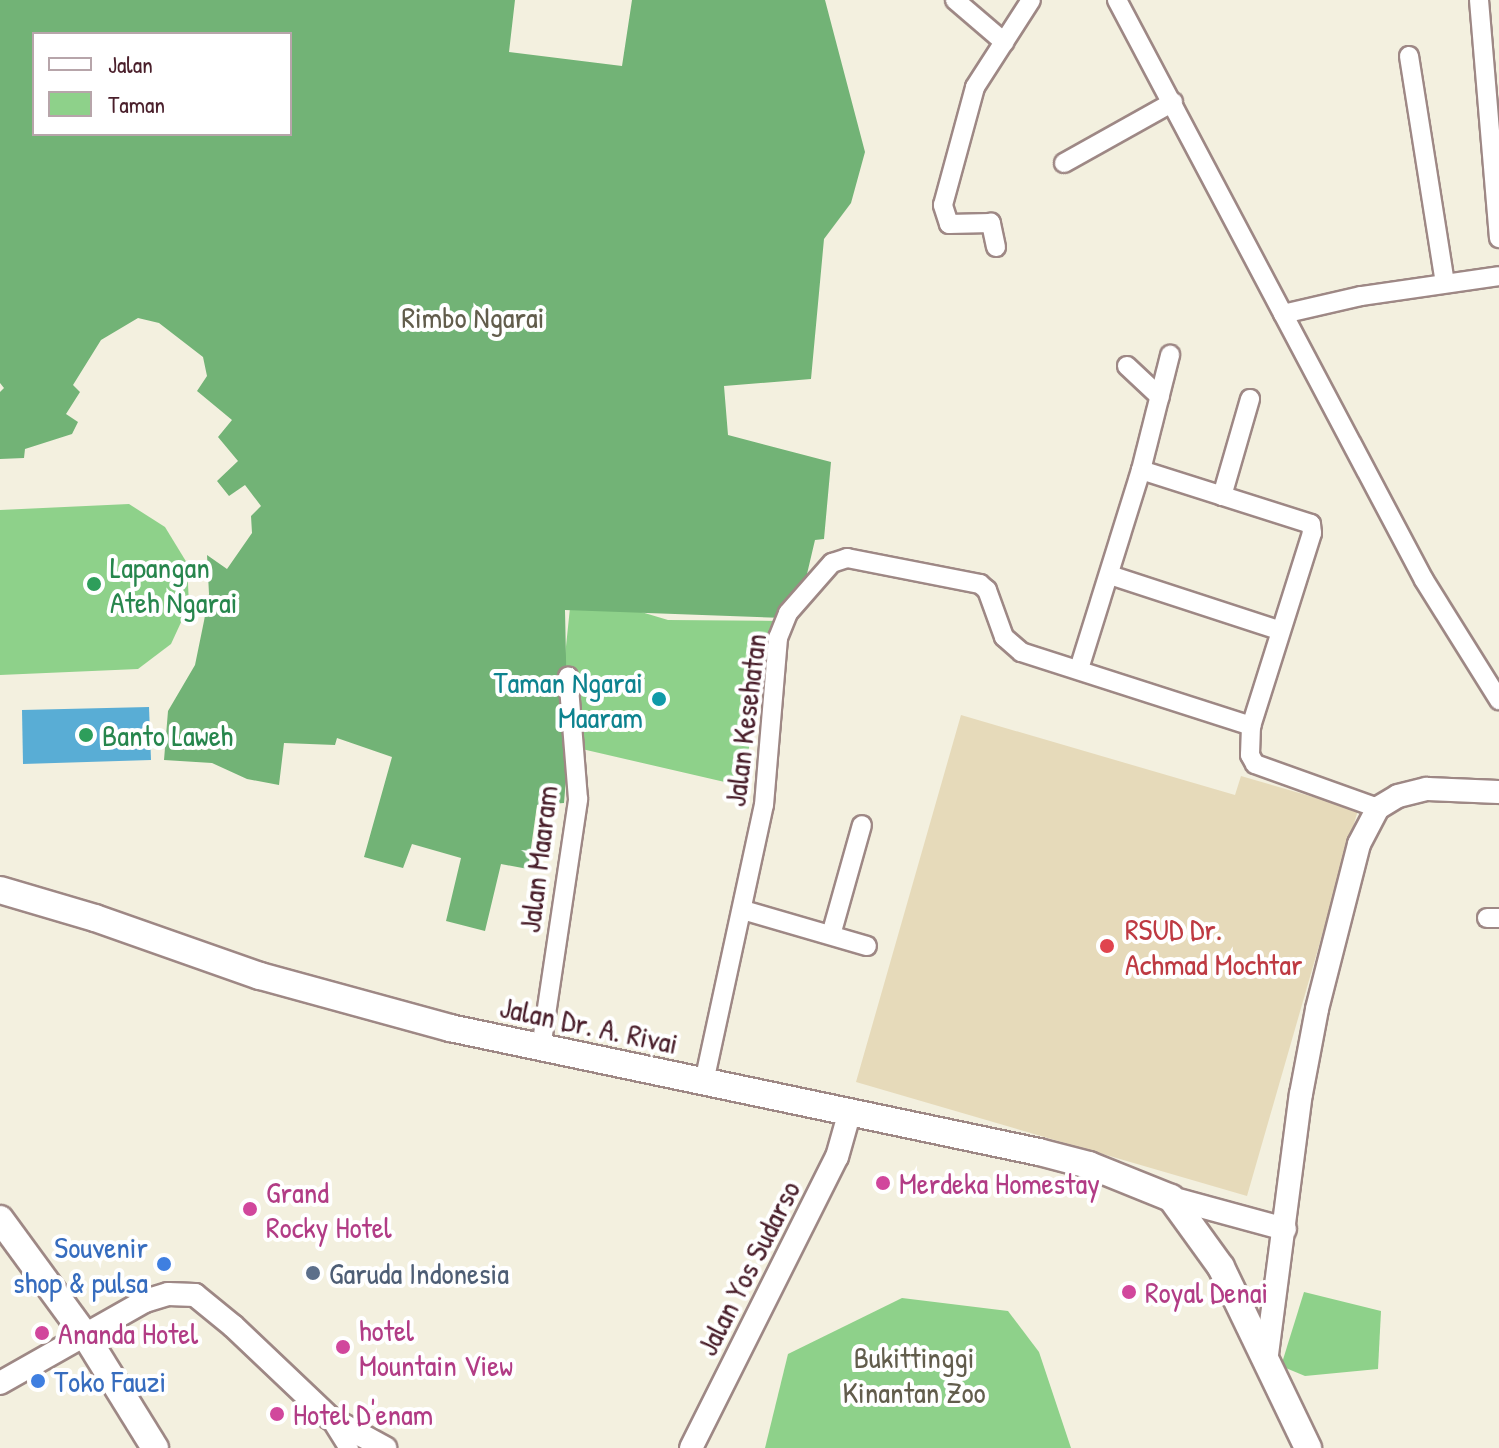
<!DOCTYPE html>
<style>
body{margin:0}
#map{position:relative;width:1499px;height:1448px;overflow:hidden;background:#f3f0df;font-family:"Patrick Hand",sans-serif}
div>[style]{position:absolute}
[style*='--x']{left:calc(var(--x)*1px);top:calc(var(--y)*1px);width:calc(var(--w)*1px);rotate:calc(var(--a)*1deg)}
.built>*{inset:0;background:#e6daba}
.green>*{inset:0;background:#8ed18a}
.forest>*{inset:0;background:#72b376}
.water>*{inset:0;background:#59add5}
.roads{filter:drop-shadow(2px 0 #9e8885) drop-shadow(-2px 0 #9e8885) drop-shadow(0 2px #9e8885) drop-shadow(0 -2px #9e8885)}
.minor>*{height:18px;margin:-9px;padding:0 9px;transform-origin:9px;border-radius:9px;background:#fff}
.tertiary>*{height:22px;margin:-11px;padding:0 11px;transform-origin:11px;border-radius:11px;background:#fff}
.secondary>*{height:26px;margin:-13px;padding:0 13px;transform-origin:13px;border-radius:13px;background:#fff}
.dots>*{width:22px;height:22px;translate:-50% -50%;box-sizing:border-box;border:4px solid #fff;border-radius:50%}
span{translate:-50% -50%;white-space:nowrap;text-align:center;line-height:1.15;-webkit-text-stroke:8px #fff;paint-order:stroke}
.park-label{font-size:30px;color:#625d4c}
.leisure-label{font-size:30px;color:#27864d}
.left{translate:0 -50%;text-align:left}
.culture-label{font-size:30px;color:#0d838f}
.right{translate:-100% -50%;text-align:right}
.street-label{font-size:30px;color:#4a1f2b}
.health-label{font-size:30px;color:#be3a42}
.hotel-label{font-size:30px;color:#b23c85}
.shop-label{font-size:30px;color:#366cbe}
.service-label{font-size:30px;color:#4e5e75}
.legend{position:absolute;left:32px;top:32px;width:260px;height:104px;box-sizing:border-box;background:#fff;border:2px solid #b7a5aa;margin:0;padding:10px 14px;list-style:none;font-size:24px;color:#4a1f2b}
.legend li{display:flex;align-items:center;gap:16px;height:40px}
.legend b{width:40px;border:2px solid #b7a5aa}
</style>
<div id="map">
<div class="built">
<i style="clip-path:polygon(961px 715px,1235px 795px,1241px 776px,1358px 810px,1247px 1196px,856px 1082px)"></i>
</div>
<div class="green">
<i style="clip-path:polygon(129px 504px,165px 527px,187px 563px,189px 605px,171px 644px,138px 669px,0 675px,0 510px)"></i>
<i style="clip-path:polygon(571px 598px,601px 600px,668px 620px,780px 621px,766px 655px,742px 786px,556px 743px)"></i>
<i style="clip-path:polygon(1304px 1292px,1381px 1311px,1378px 1369px,1305px 1376px,1281px 1366px)"></i>
<i style="clip-path:polygon(902px 1298px,1008px 1311px,1039px 1352px,1071px 1448px,765px 1448px,788px 1354px)"></i>
</div>
<div class="forest">
<i style="clip-path:polygon(evenodd,0 0,515px 0,509px 52px,622px 66px,632px 0,825px 0,865px 152px,851px 203px,824px 239px,811px 379px,724px 386px,728px 435px,831px 462px,824px 539px,815px 540px,807px 574px,822px 577px,784px 618px,565px 610px,568px 755px,564px 803px,537px 805px,528px 869px,501px 864px,485px 931px,446px 921px,461px 858px,412px 844px,403px 868px,364px 857px,392px 757px,337px 738px,335px 745px,284px 743px,279px 785px,247px 779px,212px 763px,164px 760px,168px 711px,195px 665px,204px 621px,209px 594px,207px 555px,227px 569px,252px 533px,251px 516px,261px 506px,245px 485px,229px 496px,217px 481px,238px 461px,218px 437px,232px 420px,197px 391px,207px 376px,203px 357px,159px 323px,138px 318px,101px 340px,73px 385px,80px 392px,66px 414px,78px 422px,72px 434px,25px 449px,24px 458px,0 459px,0 392px,4px 388px,0 383px,0 0,34px 34px,290px 34px,290px 134px,34px 134px,34px 34px)"></i>
</div>
<div class="water">
<i style="clip-path:polygon(149px 707px,151px 760px,23px 764px,22px 710px)"></i>
</div>
<div class="roads">
<div class="minor">
<i style="--x:955;--y:0;--w:65;--a:40.6"></i>
<i style="--x:1117;--y:0;--w:656;--a:62.11"></i>
<i style="--x:1424;--y:580;--w:142;--a:58"></i>
<i style="--x:1479;--y:0;--w:239;--a:85.2"></i>
<i style="--x:1409;--y:56;--w:230;--a:81"></i>
<i style="--x:1064;--y:163;--w:125;--a:-29.2"></i>
<i style="--x:996;--y:247;--w:25;--a:-102"></i>
<i style="--x:991;--y:223;--w:42;--a:178.6"></i>
<i style="--x:949;--y:224;--w:20;--a:-108"></i>
<i style="--x:943;--y:205;--w:122;--a:-74.8"></i>
<i style="--x:975;--y:87;--w:103;--a:-57.2"></i>
<i style="--x:1283;--y:314;--w:80;--a:-13"></i>
<i style="--x:1361;--y:296;--w:139;--a:-8.2"></i>
<i style="--x:1127;--y:366;--w:45;--a:43.2"></i>
<i style="--x:1141;--y:470;--w:178;--a:17.6"></i>
<i style="--x:1311;--y:524;--w:9;--a:84"></i>
<i style="--x:1312;--y:533;--w:202;--a:107.5"></i>
<i style="--x:1251;--y:726;--w:29;--a:92"></i>
<i style="--x:1250;--y:755;--w:10;--a:61"></i>
<i style="--x:1255;--y:764;--w:131;--a:19.7"></i>
<i style="--x:1222;--y:496;--w:101;--a:-73.9"></i>
<i style="--x:1110;--y:575;--w:177;--a:18.1"></i>
<i style="--x:1079;--y:669;--w:208;--a:-72.7"></i>
<i style="--x:1141;--y:470;--w:119;--a:-75.8"></i>
<i style="--x:743;--y:910;--w:129;--a:16.2"></i>
<i style="--x:1487;--y:918;--w:12;--a:0"></i>
<i style="--x:831;--y:935;--w:114;--a:-74.3"></i>
<i style="--x:541;--y:1048;--w:252;--a:-81.5"></i>
<i style="--x:578;--y:799;--w:123;--a:-94.6"></i>
<i style="--x:704;--y:1082;--w:283;--a:-77.8"></i>
<i style="--x:764;--y:805;--w:168;--a:-85.2"></i>
<i style="--x:778;--y:638;--w:27;--a:-68"></i>
<i style="--x:788;--y:613;--w:67;--a:-48.7"></i>
<i style="--x:832;--y:563;--w:16;--a:-18"></i>
<i style="--x:847;--y:558;--w:136;--a:11.1"></i>
<i style="--x:980;--y:584;--w:9;--a:41"></i>
<i style="--x:987;--y:590;--w:50;--a:70.1"></i>
<i style="--x:1004;--y:637;--w:23;--a:41"></i>
<i style="--x:1021;--y:652;--w:242;--a:17.8"></i>
<i style="--x:330;--y:1418;--w:36;--a:58"></i>
</div>
<div class="tertiary">
<i style="--x:1171;--y:1198;--w:118;--a:15.2"></i>
<i style="--x:1266;--y:1362;--w:270;--a:-82.6"></i>
<i style="--x:1301;--y:1094;--w:86;--a:-79.3"></i>
<i style="--x:1317;--y:1009;--w:170;--a:-75.7"></i>
<i style="--x:1359;--y:844;--w:41;--a:-62.2"></i>
<i style="--x:1378;--y:808;--w:23;--a:-31"></i>
<i style="--x:1398;--y:796;--w:30;--a:-14"></i>
<i style="--x:1427;--y:789;--w:72;--a:2.4"></i>
<i style="--x:0;--y:1383;--w:167;--a:-29.5"></i>
<i style="--x:145;--y:1301;--w:24;--a:-17"></i>
<i style="--x:168;--y:1294;--w:27;--a:2"></i>
<i style="--x:195;--y:1295;--w:49;--a:39.2"></i>
<i style="--x:233;--y:1326;--w:134;--a:43.5"></i>
<i style="--x:330;--y:1418;--w:63;--a:28.6"></i>
<i style="--x:691;--y:1448;--w:326;--a:-63.4"></i>
<i style="--x:837;--y:1157;--w:48;--a:-74.2"></i>
</div>
<div class="secondary">
<i style="--x:0;--y:890;--w:99;--a:16.4"></i>
<i style="--x:95;--y:918;--w:175;--a:19.4"></i>
<i style="--x:260;--y:976;--w:197;--a:15.3"></i>
<i style="--x:450;--y:1028;--w:602;--a:11.89"></i>
<i style="--x:1039;--y:1152;--w:52;--a:14.6"></i>
<i style="--x:1089;--y:1165;--w:88;--a:21.9"></i>
<i style="--x:1171;--y:1198;--w:85;--a:54.1"></i>
<i style="--x:1221;--y:1267;--w:201;--a:64.3"></i>
<i style="--x:0;--y:1219;--w:144;--a:53.8"></i>
<i style="--x:85;--y:1335;--w:133;--a:58.2"></i>
</div>
</div>
<div class="dots">
<i style="left:94px;top:584px;background:#2e9e5b"></i>
<i style="left:659px;top:699px;background:#0f9aa8"></i>
<i style="left:86px;top:735px;background:#2e9e5b"></i>
<i style="left:1107px;top:946px;background:#e0444e"></i>
<i style="left:883px;top:1183px;background:#d1479c"></i>
<i style="left:250px;top:1209px;background:#d1479c"></i>
<i style="left:164px;top:1264px;background:#3f7fe0"></i>
<i style="left:313px;top:1273px;background:#5c6f8a"></i>
<i style="left:1129px;top:1292px;background:#d1479c"></i>
<i style="left:42px;top:1333px;background:#d1479c"></i>
<i style="left:343px;top:1347px;background:#d1479c"></i>
<i style="left:38px;top:1381px;background:#3f7fe0"></i>
<i style="left:277px;top:1414px;background:#d1479c"></i>
</div>
<div class="park-label">
<span style="left:473px;top:317px">Rimbo Ngarai</span>
<span style="left:914px;top:1374px">Bukittinggi<br>Kinantan Zoo</span>
</div>
<div class="leisure-label">
<span class="left" style="left:110px;top:584px">Lapangan<br>Ateh Ngarai</span>
<span class="left" style="left:102px;top:735px">Banto Laweh</span>
</div>
<div class="culture-label">
<span class="right" style="left:643px;top:699px">Taman Ngarai<br>Maaram</span>
</div>
<div class="street-label">
<span style="left:745px;top:720px;rotate:-83deg">Jalan Kesehatan</span>
<span style="left:538px;top:859px;rotate:-83deg">Jalan Maaram</span>
<span style="left:589px;top:1025px;rotate:12deg">Jalan Dr. A. Rivai</span>
<span style="left:748px;top:1268px;rotate:-63deg">Jalan Yos Sudarso</span>
</div>
<div class="health-label">
<span class="left" style="left:1125px;top:946px">RSUD Dr.<br>Achmad Mochtar</span>
</div>
<div class="hotel-label">
<span class="left" style="left:899px;top:1183px">Merdeka Homestay</span>
<span class="left" style="left:266px;top:1209px">Grand<br>Rocky Hotel</span>
<span class="left" style="left:1145px;top:1292px">Royal Denai</span>
<span class="left" style="left:359px;top:1347px">hotel<br>Mountain View</span>
<span class="left" style="left:58px;top:1333px">Ananda Hotel</span>
<span class="left" style="left:293px;top:1414px">Hotel D'enam</span>
</div>
<div class="shop-label">
<span class="right" style="left:148px;top:1264px">Souvenir<br>shop &amp; pulsa</span>
<span class="left" style="left:54px;top:1381px">Toko Fauzi</span>
</div>
<div class="service-label">
<span class="left" style="left:329px;top:1273px">Garuda Indonesia</span>
</div>
<ul class="legend">
<li><b style="height:10px;background:#fff"></b>Jalan</li>
<li><b style="height:22px;background:#8ed18a"></b>Taman</li>
</ul>
</div>
